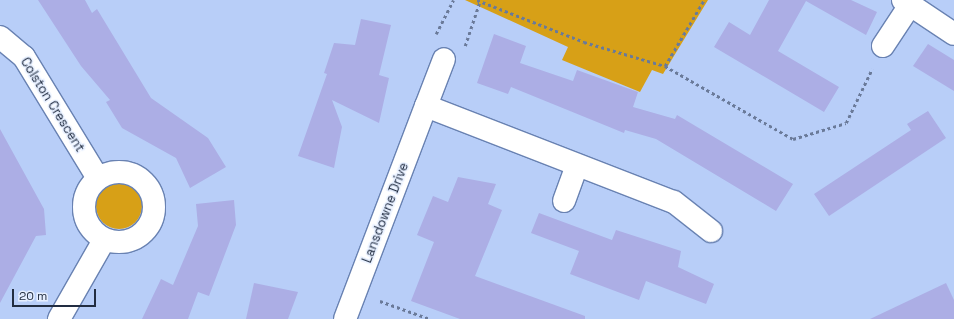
<!DOCTYPE html>
<style>
body{margin:0}
#map{position:relative;width:954px;height:319px;overflow:hidden;background:#b8cef8;font-family:"Space Grotesk",sans-serif}
div>[style]{position:absolute}
[style*='--x']{left:calc(var(--x)*1px);top:calc(var(--y)*1px);width:calc(var(--w)*1px);rotate:calc(var(--a)*1deg)}
.green>*{inset:0;background:#d7a017}
.round{border-radius:50%}
.building>*{inset:0;background:#acaee5}
.path>*{height:2.5px;margin-top:-1.25px;transform-origin:0;background:repeating-linear-gradient(90deg,#6a7a99 0 3px,transparent 0 6px)}
.roads{filter:drop-shadow(1px 0 #6982b2) drop-shadow(-1px 0 #6982b2) drop-shadow(0 1px #6982b2) drop-shadow(0 -1px #6982b2)}
.street>*{height:22px;margin:-11px;padding:0 11px;transform-origin:11px;border-radius:11px;background:#fff}
.street>.ring{margin:-11px;padding:0;box-sizing:content-box;background:none;border:22px solid #fff;border-radius:50%}
span{translate:-50% -50%;white-space:nowrap;text-align:center;line-height:1.15;-webkit-text-stroke:3px #e6efff;paint-order:stroke}
.street-label{font-size:13px;color:#222d41}
.scale{position:absolute;left:12px;top:289px;width:84px;height:18px;box-sizing:border-box;border:2px solid #222d41;border-top:0;padding-left:5px;font-size:12px;line-height:14px;white-space:nowrap;color:#222d41;-webkit-text-stroke:3px #e6efff;paint-order:stroke}
</style>
<div id="map">
<div class="green">
<i style="clip-path:polygon(465px 0,708px 0,663px 74px,652px 70px,640px 92px,562px 60px,568px 47px)"></i>
<i class="round" style="left:96px;top:183px;width:46px;height:46px"></i>
</div>
<div class="building">
<i style="clip-path:polygon(38px 0,85px 0,92px 13px,97px 9px,151px 98px,208px 138px,226px 167px,190px 188px,176px 158px,122px 128px,106px 102px,110px 100px,81px 66px)"></i>
<i style="clip-path:polygon(769px 0,851px 0,877px 12px,866px 35px,806px 1px,778px 51px,839px 87px,824px 112px,714px 47px,729px 22px,750px 35px)"></i>
<i style="clip-path:polygon(361px 19px,391px 25px,379px 75px,389px 78px,379px 123px,332px 100px,342px 127px,334px 168px,298px 156px,327px 74px,324px 73px,334px 43px,355px 45px)"></i>
<i style="clip-path:polygon(494px 34px,526px 46px,520px 63px,573px 81px,577px 70px,638px 92px,633px 107px,675px 119px,677px 115px,793px 184px,776px 211px,656px 139px,625px 130px,624px 133px,511px 87px,508px 94px,477px 83px)"></i>
<i style="clip-path:polygon(928px 44px,954px 60px,954px 91px,913px 66px)"></i>
<i style="clip-path:polygon(928px 111px,946px 138px,829px 216px,814px 194px,911px 130px,907px 124px)"></i>
<i style="clip-path:polygon(0 129px,44px 209px,46px 235px,36px 236px,0 303px)"></i>
<i style="clip-path:polygon(458px 177px,496px 184px,488px 204px,502px 210px,475px 276px,585px 316px,585px 319px,460px 319px,411px 301px,434px 242px,417px 235px,433px 196px,448px 202px)"></i>
<i style="clip-path:polygon(234px 200px,236px 225px,209px 296px,198px 292px,188px 319px,142px 319px,161px 279px,173px 285px,198px 226px,196px 204px)"></i>
<i style="clip-path:polygon(539px 213px,612px 240px,616px 230px,681px 251px,678px 267px,714px 284px,706px 304px,646px 281px,639px 300px,570px 274px,579px 251px,531px 233px)"></i>
<i style="clip-path:polygon(254px 283px,298px 292px,288px 319px,246px 319px)"></i>
<i style="clip-path:polygon(946px 283px,954px 300px,954px 319px,870px 319px)"></i>
</div>
<div class="path">
<i style="--x:477;--y:0;--w:115;--a:21.4"></i>
<i style="--x:584;--y:42;--w:84;--a:16.5"></i>
<i style="--x:665;--y:66;--w:77;--a:-59.4"></i>
<i style="--x:436;--y:34;--w:38;--a:-63"></i>
<i style="--x:465;--y:46;--w:47;--a:-71.6"></i>
<i style="--x:665;--y:66;--w:147;--a:29.7"></i>
<i style="--x:793;--y:139;--w:55;--a:-16.8"></i>
<i style="--x:846;--y:123;--w:60;--a:-64.3"></i>
<i style="--x:380;--y:301;--w:53;--a:19.8"></i>
</div>
<div class="roads">
<div class="street">
<i style="--x:903;--y:0;--w:61;--a:33.7"></i>
<i style="--x:0;--y:37;--w:31;--a:40"></i>
<i style="--x:24;--y:57;--w:142;--a:58.6"></i>
<i style="--x:883;--y:46;--w:49;--a:-56.6"></i>
<i style="--x:426;--y:106;--w:50;--a:-69"></i>
<i class="ring" style="left:84px;top:172px;width:48px;height:48px"></i>
<i style="--x:564;--y:201;--w:38;--a:-70"></i>
<i style="--x:59;--y:319;--w:91;--a:-60.3"></i>
<i style="--x:345;--y:319;--w:228;--a:-69.2"></i>
<i style="--x:426;--y:106;--w:266;--a:21.2"></i>
<i style="--x:674;--y:202;--w:47;--a:38.1"></i>
</div>
</div>
<div class="street-label">
<span style="left:52px;top:105px;rotate:58deg">Colston Crescent</span>
<span style="left:386px;top:213px;rotate:-69deg">Lansdowne Drive</span>
</div>
<div class="scale">20 m</div>
</div>
